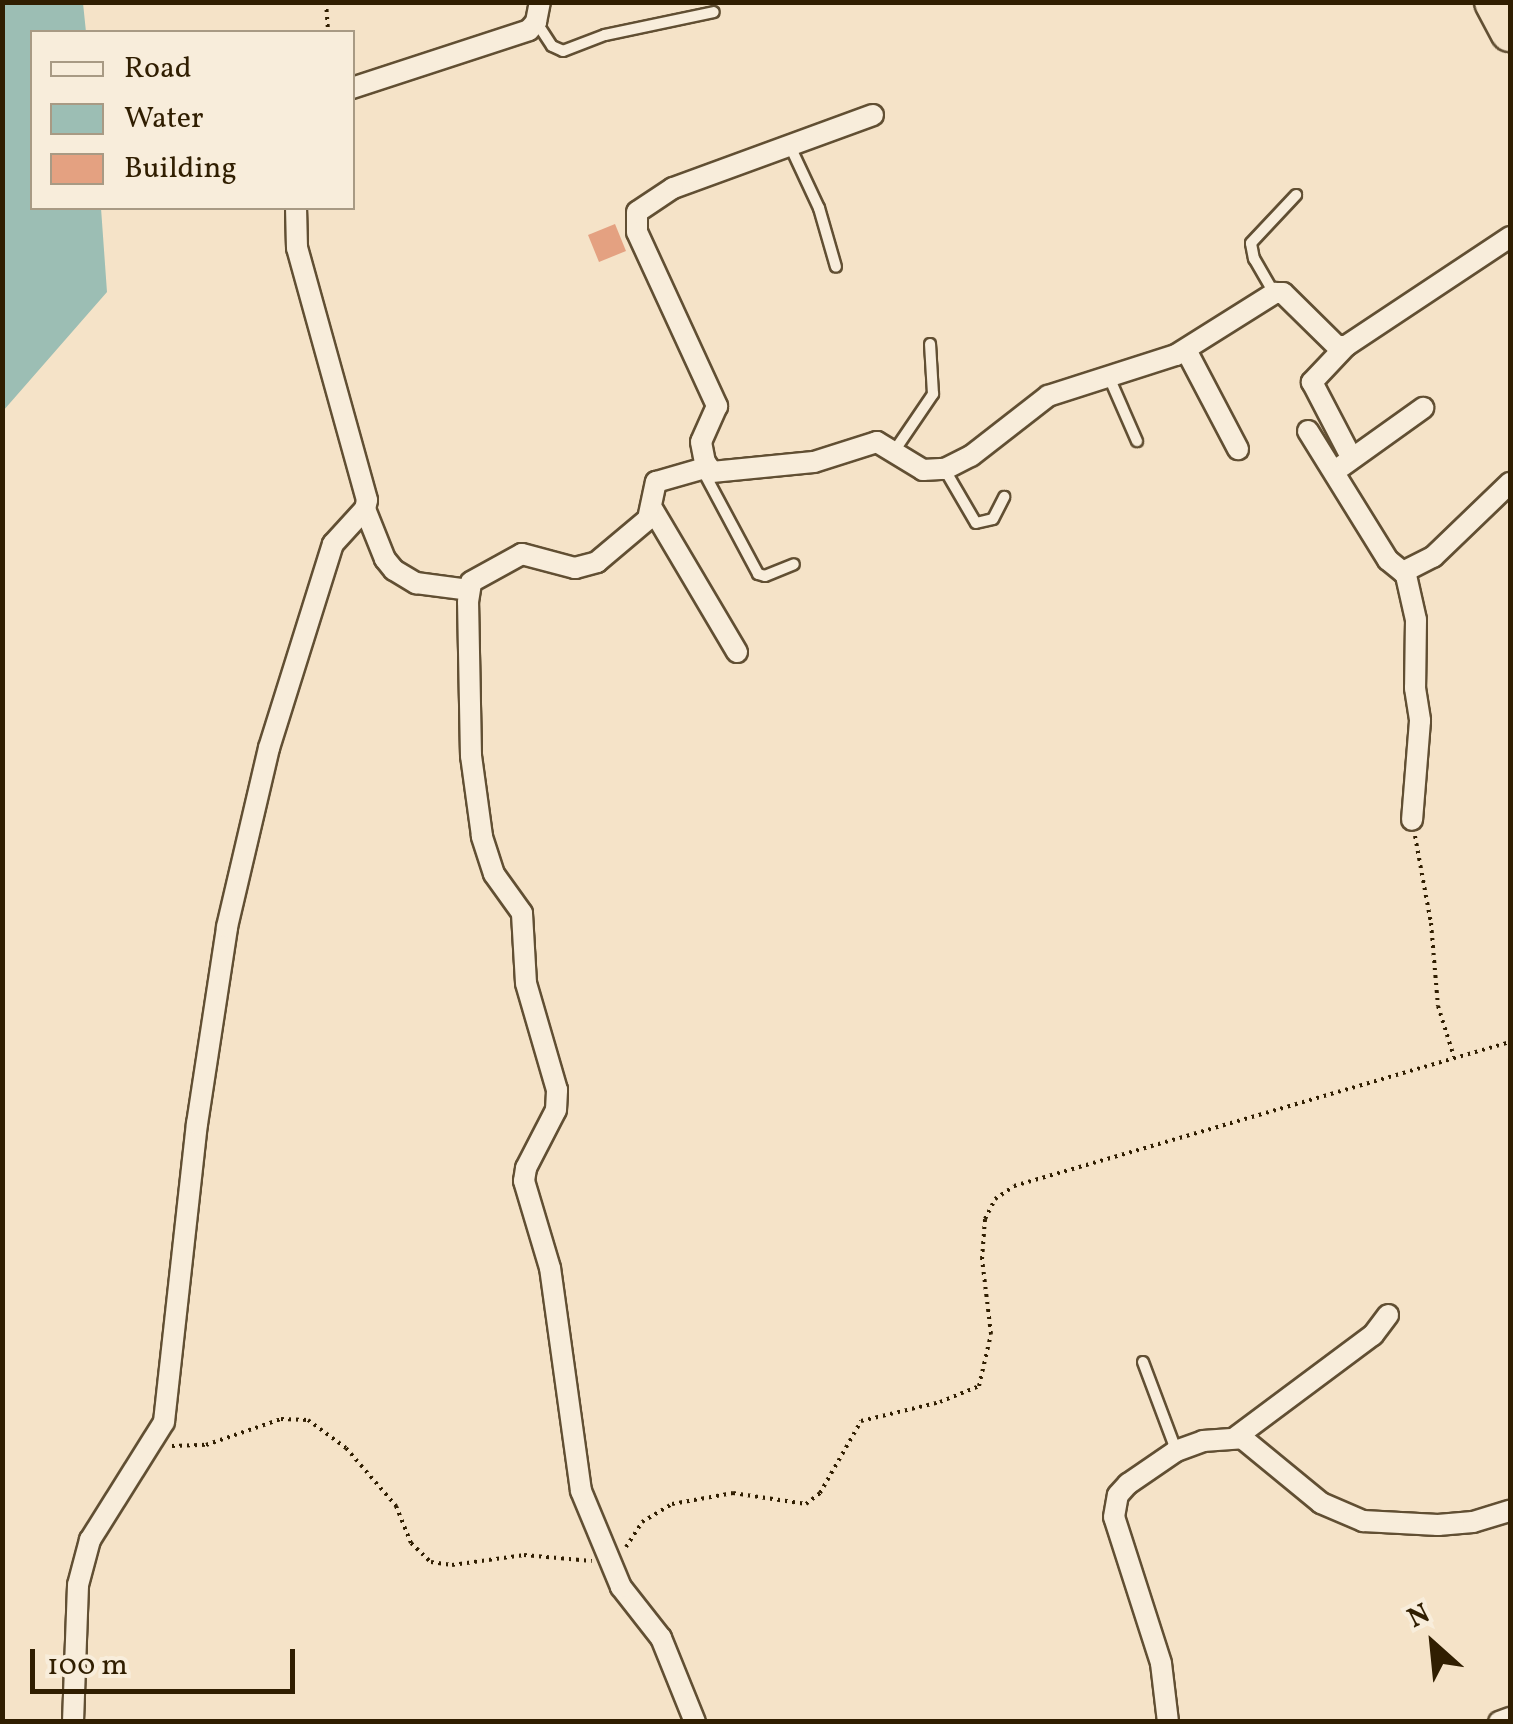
<!DOCTYPE html>
<style>
body{margin:0}
#map{position:relative;width:1513px;height:1724px;overflow:hidden;background:#f5e3c8;font-family:Vollkorn,serif}
div>[style]{position:absolute}
[style*='--x']{left:calc(var(--x)*1px);top:calc(var(--y)*1px);width:calc(var(--w)*1px);rotate:calc(var(--a)*1deg)}
.water>*{inset:0;background:#9cbeb4}
.building>*{inset:0;background:#e4a181}
.path>*{height:4px;margin-top:-2px;transform-origin:0;background:repeating-linear-gradient(90deg,#301e01 0 2.5px,transparent 0 7.5px)}
.roads{filter:drop-shadow(2px 0 #614f33) drop-shadow(-2px 0 #614f33) drop-shadow(0 2px #614f33) drop-shadow(0 -2px #614f33)}
.lane>*{height:10px;margin:-5px;padding:0 5px;transform-origin:5px;border-radius:5px;background:#f8eddb}
.street>*{height:20px;margin:-10px;padding:0 10px;transform-origin:10px;border-radius:10px;background:#f8eddb}
.highway>*{height:38px;margin:-19px;padding:0 19px;transform-origin:19px;border-radius:19px;background:#f5e3c8}
span{translate:-50% -50%;white-space:nowrap;text-align:center;line-height:1.15;-webkit-text-stroke:8px #f8eddb;paint-order:stroke}
.frame{position:absolute;inset:0;border:5px solid #301e01;pointer-events:none}
.legend{position:absolute;left:30px;top:30px;width:325px;height:180px;box-sizing:border-box;background:#f8eddb;border:2px solid #a89a84;margin:0;padding:12px 18px;list-style:none;font-size:30px;color:#301e01}
.legend li{display:flex;align-items:center;gap:20px;height:50px}
.legend b{width:50px;border:2px solid #a89a84}
.north{position:absolute;left:1383px;top:1594px;width:100px;height:100px;-webkit-text-stroke:8px #f8eddb;paint-order:stroke;rotate:333deg;font-size:28px;font-weight:700;line-height:40px;text-align:center;color:#301e01}
.north::after{content:'';display:block;margin:auto;width:35px;height:45px;background:#301e01;clip-path:polygon(50% 0,100% 100%,50% 72%,0 100%)}
.scale{position:absolute;left:30px;top:1649px;width:265px;height:45px;box-sizing:border-box;border:5px solid #301e01;border-top:0;padding-left:12px;font-size:30px;line-height:35px;white-space:nowrap;color:#301e01;-webkit-text-stroke:8px #f8eddb;paint-order:stroke}
</style>
<div id="map">
<div class="water">
<i style="clip-path:polygon(3px 2px,83px 3px,86px 32px,32px 32px,32px 208px,101px 208px,107px 292px,3px 411px)"></i>
</div>
<div class="building">
<i style="clip-path:polygon(615px 224px,626px 251px,599px 262px,588px 235px)"></i>
</div>
<div class="path">
<i style="--x:326;--y:2;--w:30;--a:86"></i>
<i style="--x:1415;--y:836;--w:88;--a:79.6"></i>
<i style="--x:1431;--y:923;--w:83;--a:85.2"></i>
<i style="--x:1438;--y:1006;--w:53;--a:72.6"></i>
<i style="--x:172;--y:1446;--w:34;--a:-2"></i>
<i style="--x:206;--y:1445;--w:79;--a:-19.1"></i>
<i style="--x:281;--y:1419;--w:27;--a:2"></i>
<i style="--x:308;--y:1420;--w:47;--a:36.4"></i>
<i style="--x:346;--y:1448;--w:77;--a:49.2"></i>
<i style="--x:396;--y:1506;--w:40;--a:68"></i>
<i style="--x:411;--y:1543;--w:28;--a:44"></i>
<i style="--x:431;--y:1562;--w:21;--a:8"></i>
<i style="--x:452;--y:1565;--w:73;--a:-7.9"></i>
<i style="--x:524;--y:1555;--w:68;--a:5"></i>
<i style="--x:626;--y:1547;--w:30;--a:-57"></i>
<i style="--x:642;--y:1522;--w:35;--a:-31"></i>
<i style="--x:672;--y:1504;--w:62;--a:-10.2"></i>
<i style="--x:733;--y:1493;--w:74;--a:8.6"></i>
<i style="--x:806;--y:1504;--w:18;--a:-38"></i>
<i style="--x:820;--y:1493;--w:83;--a:-60.3"></i>
<i style="--x:861;--y:1421;--w:81;--a:-13.5"></i>
<i style="--x:940;--y:1402;--w:42;--a:-22.3"></i>
<i style="--x:979;--y:1386;--w:53;--a:-77"></i>
<i style="--x:991;--y:1334;--w:76;--a:-96.8"></i>
<i style="--x:982;--y:1259;--w:40;--a:-85.7"></i>
<i style="--x:985;--y:1219;--w:22;--a:-63"></i>
<i style="--x:995;--y:1199;--w:23;--a:-34"></i>
<i style="--x:1014;--y:1186;--w:516;--a:-16.19"></i>
</div>
<div class="roads">
<div class="lane">
<i style="--x:537;--y:23;--w:27;--a:57"></i>
<i style="--x:552;--y:46;--w:12;--a:24"></i>
<i style="--x:563;--y:51;--w:45;--a:-20.9"></i>
<i style="--x:605;--y:35;--w:111;--a:-11.9"></i>
<i style="--x:789;--y:144;--w:71;--a:64.9"></i>
<i style="--x:819;--y:208;--w:61;--a:73.9"></i>
<i style="--x:1274;--y:293;--w:39;--a:-120"></i>
<i style="--x:1254;--y:259;--w:16;--a:-101"></i>
<i style="--x:1251;--y:243;--w:66;--a:-46.8"></i>
<i style="--x:1109;--y:377;--w:70;--a:66.4"></i>
<i style="--x:895;--y:450;--w:68;--a:-55.8"></i>
<i style="--x:933;--y:394;--w:50;--a:-93.4"></i>
<i style="--x:702;--y:469;--w:119;--a:61.9"></i>
<i style="--x:758;--y:574;--w:7;--a:16"></i>
<i style="--x:765;--y:576;--w:31;--a:-22"></i>
<i style="--x:945;--y:470;--w:61;--a:59.7"></i>
<i style="--x:976;--y:523;--w:17;--a:-13"></i>
<i style="--x:993;--y:519;--w:25;--a:-63"></i>
<i style="--x:1143;--y:1362;--w:94;--a:69.4"></i>
</div>
<div class="street">
<i style="--x:352;--y:88;--w:186;--a:-18.1"></i>
<i style="--x:529;--y:30;--w:11;--a:-49"></i>
<i style="--x:536;--y:22;--w:20;--a:-79"></i>
<i style="--x:873;--y:115;--w:213;--a:159.9"></i>
<i style="--x:673;--y:188;--w:43;--a:146.3"></i>
<i style="--x:637;--y:212;--w:20;--a:90"></i>
<i style="--x:637;--y:232;--w:192;--a:65.3"></i>
<i style="--x:717;--y:406;--w:39;--a:114"></i>
<i style="--x:701;--y:442;--w:20;--a:79"></i>
<i style="--x:705;--y:462;--w:12;--a:55"></i>
<i style="--x:712;--y:472;--w:102;--a:-5.6"></i>
<i style="--x:814;--y:462;--w:66;--a:-17.6"></i>
<i style="--x:877;--y:442;--w:54;--a:31.3"></i>
<i style="--x:923;--y:470;--w:22;--a:-3"></i>
<i style="--x:945;--y:469;--w:29;--a:-27"></i>
<i style="--x:971;--y:456;--w:98;--a:-37.9"></i>
<i style="--x:1048;--y:396;--w:134;--a:-17.8"></i>
<i style="--x:1176;--y:355;--w:117;--a:-32.1"></i>
<i style="--x:1275;--y:293;--w:8;--a:0"></i>
<i style="--x:1283;--y:293;--w:76;--a:44.5"></i>
<i style="--x:1337;--y:346;--w:9;--a:0"></i>
<i style="--x:1346;--y:346;--w:197;--a:-33.6"></i>
<i style="--x:1346;--y:346;--w:50;--a:133.4"></i>
<i style="--x:1312;--y:382;--w:85;--a:62.5"></i>
<i style="--x:1186;--y:350;--w:112;--a:62.3"></i>
<i style="--x:1308;--y:431;--w:152;--a:58.2"></i>
<i style="--x:1388;--y:560;--w:19;--a:39"></i>
<i style="--x:1403;--y:572;--w:34;--a:-27"></i>
<i style="--x:1433;--y:557;--w:107;--a:-43.9"></i>
<i style="--x:1342;--y:466;--w:100;--a:-35.6"></i>
<i style="--x:365;--y:509;--w:54;--a:68.2"></i>
<i style="--x:385;--y:559;--w:14;--a:51"></i>
<i style="--x:394;--y:570;--w:26;--a:31"></i>
<i style="--x:416;--y:583;--w:53;--a:7.5"></i>
<i style="--x:653;--y:510;--w:165;--a:59.4"></i>
<i style="--x:1405;--y:571;--w:50;--a:77.3"></i>
<i style="--x:1416;--y:620;--w:68;--a:90.8"></i>
<i style="--x:1415;--y:688;--w:33;--a:81"></i>
<i style="--x:1420;--y:721;--w:99;--a:94.6"></i>
<i style="--x:1236;--y:1437;--w:171;--a:-36.7"></i>
<i style="--x:1373;--y:1335;--w:25;--a:-53"></i>
<i style="--x:73;--y:1722;--w:137;--a:-87.9"></i>
<i style="--x:78;--y:1585;--w:47;--a:-75.1"></i>
<i style="--x:90;--y:1540;--w:139;--a:-57.9"></i>
<i style="--x:164;--y:1422;--w:300;--a:-83.7"></i>
<i style="--x:197;--y:1124;--w:199;--a:-81.3"></i>
<i style="--x:227;--y:927;--w:184;--a:-76.8"></i>
<i style="--x:269;--y:748;--w:214;--a:-72.6"></i>
<i style="--x:333;--y:544;--w:47;--a:-47.6"></i>
<i style="--x:365;--y:509;--w:9;--a:-77"></i>
<i style="--x:367;--y:500;--w:262;--a:-105.5"></i>
<i style="--x:297;--y:248;--w:40;--a:-91.4"></i>
<i style="--x:695;--y:1722;--w:91;--a:-112"></i>
<i style="--x:661;--y:1638;--w:65;--a:-128.1"></i>
<i style="--x:621;--y:1587;--w:104;--a:-112.6"></i>
<i style="--x:581;--y:1491;--w:225;--a:-97.9"></i>
<i style="--x:550;--y:1268;--w:91;--a:-106.6"></i>
<i style="--x:524;--y:1181;--w:13;--a:-81"></i>
<i style="--x:526;--y:1168;--w:65;--a:-62.7"></i>
<i style="--x:556;--y:1110;--w:20;--a:-87"></i>
<i style="--x:557;--y:1090;--w:111;--a:-106.2"></i>
<i style="--x:526;--y:983;--w:70;--a:-93.3"></i>
<i style="--x:522;--y:913;--w:48;--a:-125.7"></i>
<i style="--x:494;--y:874;--w:40;--a:-108"></i>
<i style="--x:482;--y:836;--w:81;--a:-97.8"></i>
<i style="--x:471;--y:756;--w:154;--a:-91.1"></i>
<i style="--x:468;--y:602;--w:20;--a:-81"></i>
<i style="--x:471;--y:582;--w:58;--a:-28.8"></i>
<i style="--x:522;--y:554;--w:55;--a:14.8"></i>
<i style="--x:575;--y:568;--w:23;--a:-15"></i>
<i style="--x:597;--y:562;--w:67;--a:-40.1"></i>
<i style="--x:648;--y:519;--w:38;--a:-78"></i>
<i style="--x:656;--y:482;--w:54;--a:-16.1"></i>
<i style="--x:1168;--y:1722;--w:59;--a:-96.8"></i>
<i style="--x:1161;--y:1663;--w:153;--a:-107.8"></i>
<i style="--x:1114;--y:1517;--w:22;--a:-80"></i>
<i style="--x:1118;--y:1495;--w:15;--a:-48"></i>
<i style="--x:1128;--y:1484;--w:58;--a:-34.5"></i>
<i style="--x:1176;--y:1451;--w:29;--a:-20"></i>
<i style="--x:1203;--y:1441;--w:39;--a:-4"></i>
<i style="--x:1242;--y:1438;--w:102;--a:39.4"></i>
<i style="--x:1321;--y:1503;--w:46;--a:23.2"></i>
<i style="--x:1363;--y:1521;--w:75;--a:3.1"></i>
<i style="--x:1438;--y:1525;--w:35;--a:-5"></i>
<i style="--x:1473;--y:1522;--w:39;--a:-17"></i>
<i style="--x:1499;--y:1722;--w:12;--a:-20"></i>
</div>
<div class="highway">
<i style="--x:1494;--y:2;--w:34;--a:62"></i>
</div>
</div>
<div class="frame"></div>
<ul class="legend">
<li><b style="height:12px;background:#f8eddb"></b>Road</li>
<li><b style="height:28px;background:#9cbeb4"></b>Water</li>
<li><b style="height:28px;background:#e4a181"></b>Building</li>
</ul>
<div class="north">N</div>
<div class="scale">100 m</div>
</div>
